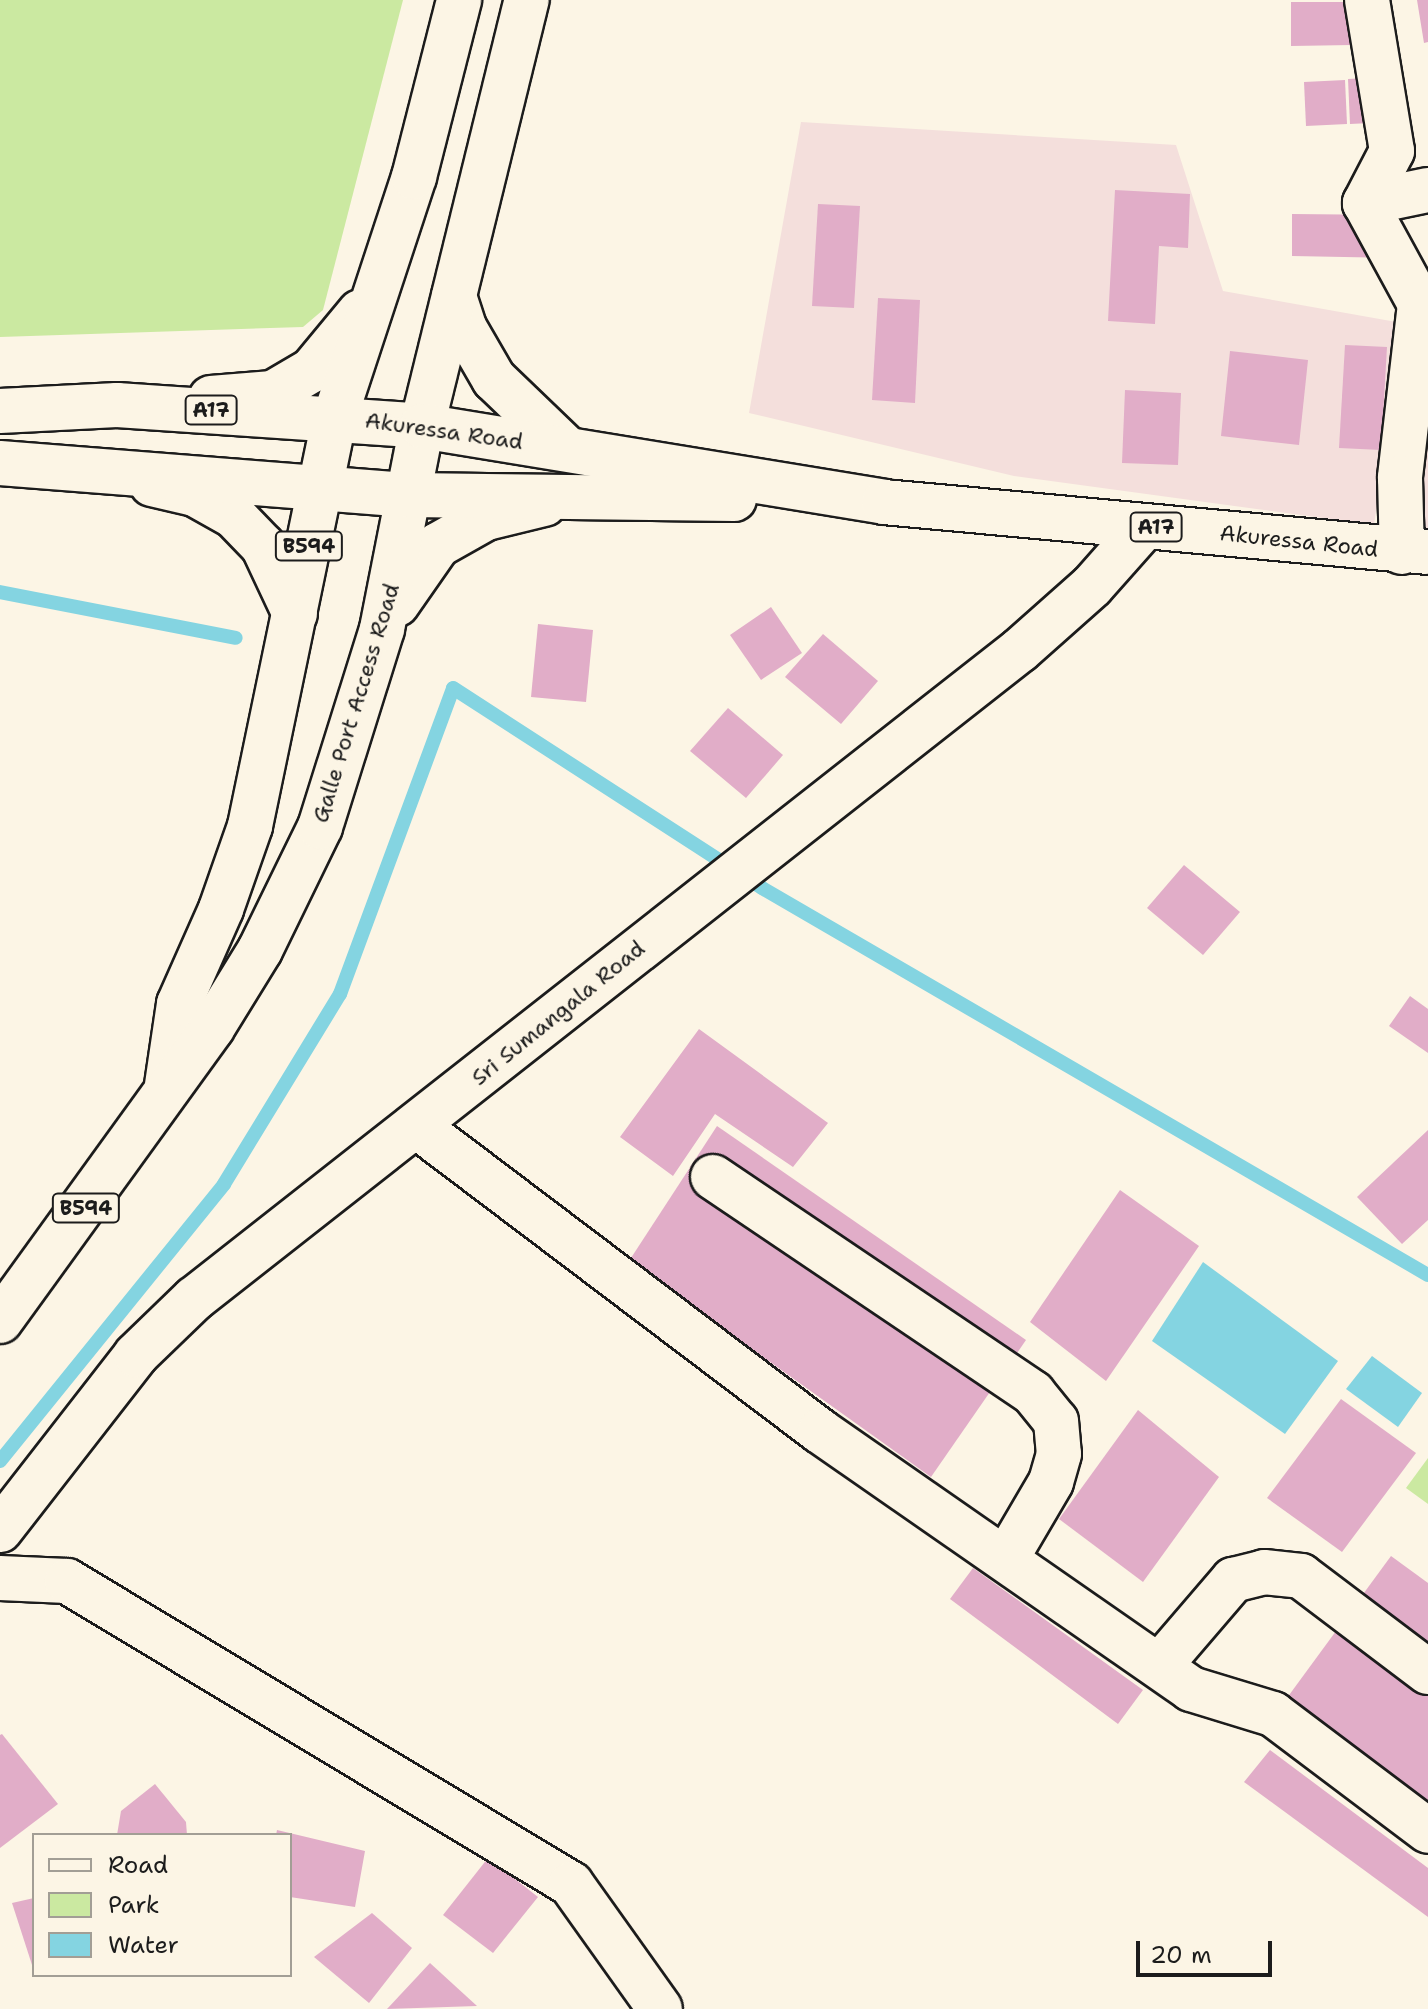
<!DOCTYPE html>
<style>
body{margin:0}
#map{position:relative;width:1428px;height:2009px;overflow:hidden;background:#fcf5e5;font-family:"Shantell Sans",sans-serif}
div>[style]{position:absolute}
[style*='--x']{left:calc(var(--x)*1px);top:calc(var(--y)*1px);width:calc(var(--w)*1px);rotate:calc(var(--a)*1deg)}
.built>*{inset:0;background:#f4dfdc}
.green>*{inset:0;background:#cbe9a1}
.water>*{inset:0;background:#84d4e1}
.stream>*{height:14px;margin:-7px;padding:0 7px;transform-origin:7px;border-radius:7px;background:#84d4e1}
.building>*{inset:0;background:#e1adc8}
.roads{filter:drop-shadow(2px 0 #1c1c1c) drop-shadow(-2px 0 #1c1c1c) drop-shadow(0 2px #1c1c1c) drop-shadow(0 -2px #1c1c1c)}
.minor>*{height:44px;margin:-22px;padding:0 22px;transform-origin:22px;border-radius:22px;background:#fcf5e5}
.primary>*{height:44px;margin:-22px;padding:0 22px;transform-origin:22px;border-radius:22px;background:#fcf5e5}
.trunk>*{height:44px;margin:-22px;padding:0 22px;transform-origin:22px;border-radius:22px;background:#fcf5e5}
span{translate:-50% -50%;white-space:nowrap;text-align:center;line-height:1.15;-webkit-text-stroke:6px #fcf5e5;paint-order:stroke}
.shield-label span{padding:2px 6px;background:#fcf5e5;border:2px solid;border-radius:6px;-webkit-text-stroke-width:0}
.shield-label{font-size:20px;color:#1c1c1c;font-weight:700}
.street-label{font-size:22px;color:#1c1c1c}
.legend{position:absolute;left:32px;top:1833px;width:260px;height:144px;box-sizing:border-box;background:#fcf5e5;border:2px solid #a29e95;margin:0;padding:10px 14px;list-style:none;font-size:24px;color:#1c1c1c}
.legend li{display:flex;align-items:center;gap:16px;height:40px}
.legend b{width:40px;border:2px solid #a29e95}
.scale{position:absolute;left:1136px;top:1941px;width:136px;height:36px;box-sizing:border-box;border:4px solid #1c1c1c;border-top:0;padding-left:10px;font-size:24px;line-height:28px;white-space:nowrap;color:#1c1c1c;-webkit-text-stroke:6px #fcf5e5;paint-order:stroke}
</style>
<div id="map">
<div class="built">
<i style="clip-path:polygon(801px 122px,1176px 145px,1223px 291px,1402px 323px,1374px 525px,1014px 476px,749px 413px)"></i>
<i style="clip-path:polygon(1428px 366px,1428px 528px,1415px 527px)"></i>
</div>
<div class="green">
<i style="clip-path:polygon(0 0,403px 0,323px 310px,303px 327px,0 337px)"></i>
<i style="clip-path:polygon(1428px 1458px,1428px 1504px,1406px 1488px)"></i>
</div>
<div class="water">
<i style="clip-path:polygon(1203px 1262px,1338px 1361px,1285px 1434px,1152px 1341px)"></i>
<i style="clip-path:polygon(1372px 1356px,1422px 1393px,1398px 1427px,1346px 1389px)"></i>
</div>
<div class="stream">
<i style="--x:0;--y:592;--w:240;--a:11"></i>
<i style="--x:0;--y:1461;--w:356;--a:-51"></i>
<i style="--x:224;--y:1184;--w:223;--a:-58.6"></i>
<i style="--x:340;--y:994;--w:326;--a:-69.7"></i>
<i style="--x:453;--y:688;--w:368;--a:32.9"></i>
<i style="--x:762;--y:888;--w:770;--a:30.16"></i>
</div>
<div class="building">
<i style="clip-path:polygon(1417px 0,1428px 0,1428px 42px,1424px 43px)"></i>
<i style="clip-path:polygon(1291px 2px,1351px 2px,1352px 45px,1291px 46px)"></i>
<i style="clip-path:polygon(1389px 77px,1391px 122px,1350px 124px,1348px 79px)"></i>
<i style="clip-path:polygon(1345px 80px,1347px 124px,1306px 126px,1304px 82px)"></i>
<i style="clip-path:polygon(1115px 190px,1190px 194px,1188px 248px,1159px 246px,1155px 324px,1108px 321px)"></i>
<i style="clip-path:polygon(818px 204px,860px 206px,854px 308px,812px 306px)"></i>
<i style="clip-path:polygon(1292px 214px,1396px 215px,1396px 258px,1292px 256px)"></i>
<i style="clip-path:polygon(878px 298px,920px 300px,915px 403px,872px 400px)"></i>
<i style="clip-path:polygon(1345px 345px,1387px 347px,1381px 450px,1339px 448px)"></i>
<i style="clip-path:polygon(1230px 351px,1308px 360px,1299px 445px,1221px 436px)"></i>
<i style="clip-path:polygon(1125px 390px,1181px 393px,1178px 465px,1122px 463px)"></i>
<i style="clip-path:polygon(771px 607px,802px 653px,761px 680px,730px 635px)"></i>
<i style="clip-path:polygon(538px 624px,593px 630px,586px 702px,531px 697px)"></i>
<i style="clip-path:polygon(823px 634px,878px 681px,841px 724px,785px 677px)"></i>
<i style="clip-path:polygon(728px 708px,783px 755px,746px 798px,690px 751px)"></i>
<i style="clip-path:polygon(1184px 865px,1240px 912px,1203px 955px,1147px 908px)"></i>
<i style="clip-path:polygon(1410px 996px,1428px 1009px,1428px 1053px,1389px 1026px)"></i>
<i style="clip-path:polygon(699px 1029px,828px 1123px,793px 1167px,715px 1114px,673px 1176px,620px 1137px)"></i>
<i style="clip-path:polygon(717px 1126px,1026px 1340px,931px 1477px,629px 1261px)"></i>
<i style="clip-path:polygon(1428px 1130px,1428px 1220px,1402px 1244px,1357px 1197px)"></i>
<i style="clip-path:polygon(1120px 1190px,1199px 1246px,1106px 1381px,1030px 1322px)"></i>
<i style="clip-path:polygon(1341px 1399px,1416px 1453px,1342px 1552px,1267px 1498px)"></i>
<i style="clip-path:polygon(1138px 1410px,1219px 1477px,1143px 1582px,1059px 1519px)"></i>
<i style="clip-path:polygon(1391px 1556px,1428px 1583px,1428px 1811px,1284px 1702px)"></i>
<i style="clip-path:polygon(973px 1568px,1143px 1690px,1118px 1724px,950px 1599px)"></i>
<i style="clip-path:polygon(2px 1734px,58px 1804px,0 1848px,0 1735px)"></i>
<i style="clip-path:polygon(1270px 1750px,1428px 1868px,1428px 1917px,1244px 1782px)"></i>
<i style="clip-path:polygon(155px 1784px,186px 1822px,187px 1835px,117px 1835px,121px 1811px)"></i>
<i style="clip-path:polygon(277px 1830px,365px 1851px,355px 1907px,290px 1897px,290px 1835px,276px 1835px)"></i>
<i style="clip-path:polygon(488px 1858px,538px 1897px,493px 1953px,443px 1915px)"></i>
<i style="clip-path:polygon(34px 1898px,34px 1968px,33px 1968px,12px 1903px)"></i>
<i style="clip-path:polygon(372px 1913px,412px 1948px,369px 2003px,314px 1957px)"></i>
<i style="clip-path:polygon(430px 1963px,477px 2006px,387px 2009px)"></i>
</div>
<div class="roads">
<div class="minor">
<i style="--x:1367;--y:0;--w:153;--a:80.6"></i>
<i style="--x:1392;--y:151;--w:59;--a:117.4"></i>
<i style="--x:1365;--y:203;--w:115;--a:61.4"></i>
<i style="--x:1420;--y:304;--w:175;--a:96.6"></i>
<i style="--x:1400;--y:478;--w:74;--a:88.5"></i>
<i style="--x:1365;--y:203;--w:64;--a:-11.7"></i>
<i style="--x:418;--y:1127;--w:504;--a:37.1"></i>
<i style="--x:820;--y:1431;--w:452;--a:34.8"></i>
<i style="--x:1191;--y:1689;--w:86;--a:17"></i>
<i style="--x:1273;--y:1714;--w:194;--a:37"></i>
<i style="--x:713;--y:1177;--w:386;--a:34"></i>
<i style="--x:1033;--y:1393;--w:36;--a:51"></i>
<i style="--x:1056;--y:1421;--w:33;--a:85"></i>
<i style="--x:1059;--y:1454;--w:29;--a:106"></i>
<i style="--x:1051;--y:1482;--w:87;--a:120.4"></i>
<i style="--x:0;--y:1530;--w:222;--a:-52.1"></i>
<i style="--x:136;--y:1355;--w:81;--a:-44"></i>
<i style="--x:194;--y:1299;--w:1050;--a:-38.16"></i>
<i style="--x:1020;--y:650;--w:96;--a:-41.6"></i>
<i style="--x:1092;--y:586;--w:80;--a:-48.5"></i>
<i style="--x:0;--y:1578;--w:67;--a:2.6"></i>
<i style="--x:67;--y:1581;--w:588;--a:31.01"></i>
<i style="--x:571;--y:1884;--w:153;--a:54.5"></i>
<i style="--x:1161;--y:1664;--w:111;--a:-49.4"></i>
<i style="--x:1233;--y:1580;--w:32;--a:-14"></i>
<i style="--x:1264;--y:1572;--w:37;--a:6"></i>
<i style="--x:1301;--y:1576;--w:159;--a:37.1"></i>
</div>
<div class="primary">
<i style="--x:454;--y:296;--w:35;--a:72"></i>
<i style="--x:465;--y:329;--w:58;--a:59.9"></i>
<i style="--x:494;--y:379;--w:101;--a:43.8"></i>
<i style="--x:211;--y:398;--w:62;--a:-4.6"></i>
<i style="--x:273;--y:393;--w:45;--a:-30.5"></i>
<i style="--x:312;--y:370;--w:75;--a:-50.4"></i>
<i style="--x:152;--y:484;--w:44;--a:13.1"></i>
<i style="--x:195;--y:494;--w:45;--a:29.4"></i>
<i style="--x:234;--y:516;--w:42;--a:46"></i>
<i style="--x:263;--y:546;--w:75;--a:64.8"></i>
<i style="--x:397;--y:604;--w:72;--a:-55.2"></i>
<i style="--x:438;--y:545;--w:55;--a:-29.4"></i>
<i style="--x:486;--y:518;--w:60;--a:-13.6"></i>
<i style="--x:167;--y:1085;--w:82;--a:-81.6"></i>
<i style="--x:179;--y:1004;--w:104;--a:-66.1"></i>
<i style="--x:221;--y:909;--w:88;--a:-70.7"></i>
<i style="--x:250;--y:826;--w:418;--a:-78.3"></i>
<i style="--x:335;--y:417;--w:253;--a:-71.8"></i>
<i style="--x:414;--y:177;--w:183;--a:-75.7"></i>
<i style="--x:0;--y:1321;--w:362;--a:-54.1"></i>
<i style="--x:212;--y:1028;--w:92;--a:-58.4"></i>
<i style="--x:260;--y:950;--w:137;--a:-64"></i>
<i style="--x:320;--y:827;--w:207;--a:-72.6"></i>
<i style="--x:382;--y:629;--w:207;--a:-78.9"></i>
<i style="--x:422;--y:426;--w:439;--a:-76.2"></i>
</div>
<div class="trunk">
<i style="--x:0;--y:411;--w:117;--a:-2.9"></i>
<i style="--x:117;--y:405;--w:306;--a:3.9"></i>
<i style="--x:422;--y:426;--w:468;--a:9.3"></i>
<i style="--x:884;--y:502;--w:546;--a:5.25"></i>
<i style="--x:0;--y:463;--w:410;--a:4.5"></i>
<i style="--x:409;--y:495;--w:325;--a:0.7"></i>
</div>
</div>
<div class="shield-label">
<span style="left:211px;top:410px">A17</span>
<span style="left:1156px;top:527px">A17</span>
<span style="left:309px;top:546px">B594</span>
<span style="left:86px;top:1208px">B594</span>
</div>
<div class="street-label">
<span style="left:444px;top:431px;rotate:8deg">Akuressa Road</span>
<span style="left:1299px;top:541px;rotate:6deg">Akuressa Road</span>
<span style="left:356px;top:703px;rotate:-73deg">Galle Port Access Road</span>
<span style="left:558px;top:1013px;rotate:-39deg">Sri Sumangala Road</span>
</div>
<ul class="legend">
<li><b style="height:10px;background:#fcf5e5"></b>Road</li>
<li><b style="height:22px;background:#cbe9a1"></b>Park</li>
<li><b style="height:22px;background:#84d4e1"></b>Water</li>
</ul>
<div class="scale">20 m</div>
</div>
